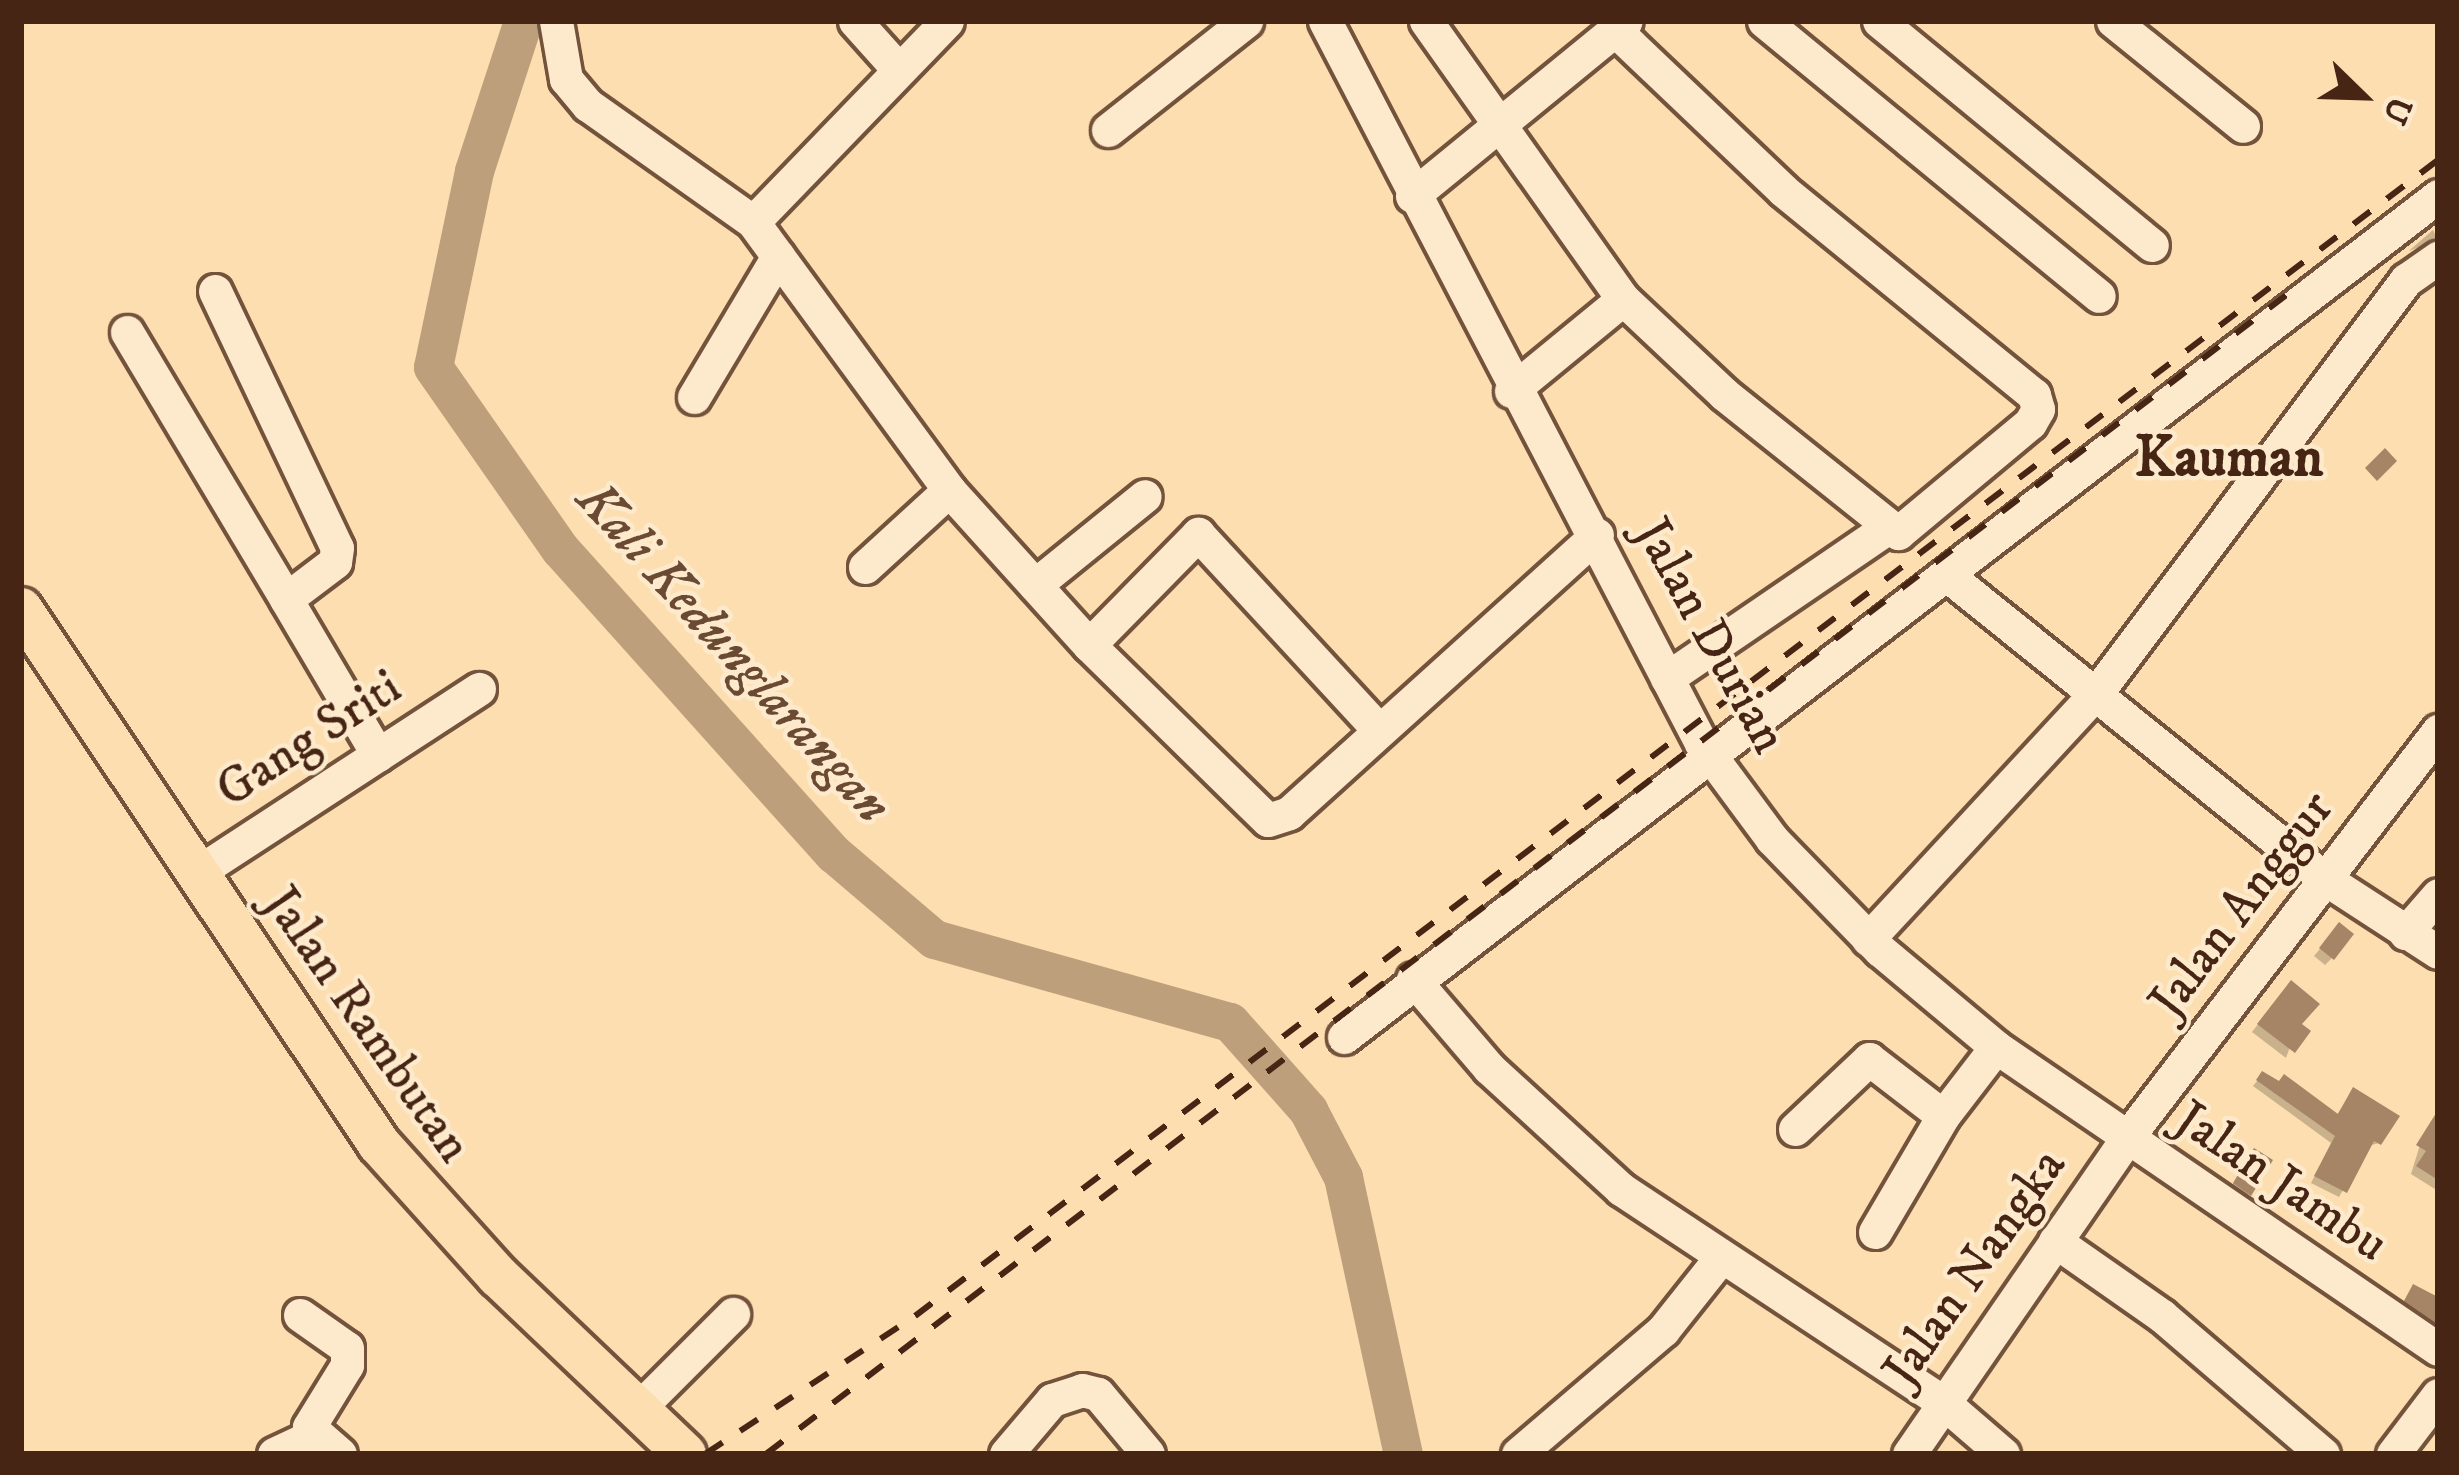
<!DOCTYPE html>
<style>
body{margin:0}
#map{position:relative;width:2459px;height:1475px;overflow:hidden;background:#fcdeb0;font-family:"IM FELL DW Pica",serif}
div>[style]{position:absolute}
[style*='--x']{left:calc(var(--x)*1px);top:calc(var(--y)*1px);width:calc(var(--w)*1px);rotate:calc(var(--a)*1deg)}
.shadow>*{inset:0;background:#0003}
.river>*{height:39px;margin:-19.5px;padding:0 19.5px;transform-origin:19.5px;border-radius:19.5px;background:#be9f7b}
.building>*{inset:0;background:#a58566}
.roads{filter:drop-shadow(3px 0 #74533c) drop-shadow(-3px 0 #74533c) drop-shadow(0 3px #74533c) drop-shadow(0 -3px #74533c)}
.minor>*{height:33px;margin:-16.5px;padding:0 16.5px;transform-origin:16.5px;border-radius:16.5px;background:#fdeacc}
.major>*{height:42px;margin:-21px;padding:0 21px;transform-origin:21px;border-radius:21px;background:#fcdeb0}
.rail>*{height:6px;margin-top:-3px;transform-origin:0;background:repeating-linear-gradient(90deg,#472515 0 21px,transparent 0 42px)}
span{translate:-50% -50%;white-space:nowrap;text-align:center;line-height:1.15;-webkit-text-stroke:9px #fdeacc;paint-order:stroke}
.street-label{font-size:51px;color:#472515}
.water-label{font-size:54px;color:#6b4a34;font-style:italic}
.quarter-label{font-size:57px;color:#472515;font-weight:700}
.frame{position:absolute;inset:0;border:24px solid #472515;pointer-events:none}
.north{position:absolute;left:2303px;top:36px;width:120px;height:120px;-webkit-text-stroke:9px #fdeacc;paint-order:stroke;rotate:113deg;font-size:33px;font-weight:700;line-height:48px;text-align:center;color:#472515}
.north::after{content:'';display:block;margin:auto;width:42px;height:54px;background:#472515;clip-path:polygon(50% 0,100% 100%,50% 72%,0 100%)}
</style>
<div id="map">
<div class="shadow">
<i style="clip-path:polygon(2433px 230px,2438px 240px,2409px 251px,2411px 249px)"></i>
<i style="clip-path:polygon(2333px 933px,2332px 958px,2325px 965px,2314px 956px)"></i>
<i style="clip-path:polygon(2284px 991px,2298px 1025px,2286px 1058px,2252px 1032px)"></i>
<i style="clip-path:polygon(2262px 1075px,2336px 1116px,2353px 1090px,2379px 1143px,2368px 1146px,2339px 1197px,2311px 1183px,2331px 1143px,2253px 1086px)"></i>
<i style="clip-path:polygon(2438px 1134px,2438px 1191px,2411px 1174px,2423px 1135px)"></i>
<i style="clip-path:polygon(2254px 1152px,2249px 1194px,2242px 1201px,2228px 1191px)"></i>
<i style="clip-path:polygon(2414px 1288px,2438px 1301px,2438px 1348px,2395px 1313px)"></i>
</div>
<div class="river">
<i style="--x:523;--y:21;--w:158;--a:108.1"></i>
<i style="--x:474;--y:171;--w:200;--a:101.8"></i>
<i style="--x:433;--y:367;--w:222;--a:55.1"></i>
<i style="--x:560;--y:549;--w:410;--a:48.1"></i>
<i style="--x:834;--y:854;--w:131;--a:40.4"></i>
<i style="--x:934;--y:939;--w:307;--a:15.7"></i>
<i style="--x:1230;--y:1022;--w:118;--a:48.4"></i>
<i style="--x:1308;--y:1110;--w:76;--a:62.4"></i>
<i style="--x:1343;--y:1177;--w:283;--a:77.8"></i>
</div>
<div class="building">
<i style="clip-path:polygon(2385px 448px,2397px 461px,2377px 481px,2365px 468px)"></i>
<i style="clip-path:polygon(2339px 922px,2354px 934px,2334px 960px,2319px 948px)"></i>
<i style="clip-path:polygon(2291px 980px,2320px 1004px,2302px 1024px,2311px 1031px,2295px 1053px,2257px 1024px)"></i>
<i style="clip-path:polygon(2262px 1071px,2279px 1081px,2284px 1074px,2338px 1114px,2353px 1087px,2400px 1116px,2381px 1145px,2374px 1141px,2347px 1193px,2314px 1176px,2335px 1136px,2256px 1080px)"></i>
<i style="clip-path:polygon(2438px 1110px,2438px 1180px,2416px 1166px,2426px 1151px,2416px 1145px)"></i>
<i style="clip-path:polygon(2254px 1148px,2273px 1160px,2251px 1196px,2233px 1183px)"></i>
<i style="clip-path:polygon(2413px 1284px,2438px 1297px,2438px 1324px,2404px 1301px)"></i>
</div>
<div class="roads">
<div class="minor">
<i style="--x:556;--y:21;--w:59;--a:80.2"></i>
<i style="--x:566;--y:79;--w:34;--a:50"></i>
<i style="--x:588;--y:105;--w:202;--a:35.3"></i>
<i style="--x:753;--y:222;--w:332;--a:53.8"></i>
<i style="--x:949;--y:490;--w:209;--a:47.9"></i>
<i style="--x:1089;--y:645;--w:250;--a:44.4"></i>
<i style="--x:1268;--y:820;--w:22;--a:-18"></i>
<i style="--x:1289;--y:813;--w:415;--a:-42.1"></i>
<i style="--x:855;--y:21;--w:64;--a:48.1"></i>
<i style="--x:1325;--y:21;--w:814;--a:62.49"></i>
<i style="--x:1701;--y:743;--w:119;--a:53.5"></i>
<i style="--x:1772;--y:839;--w:155;--a:45.8"></i>
<i style="--x:1880;--y:950;--w:151;--a:39.9"></i>
<i style="--x:1996;--y:1047;--w:535;--a:34.34"></i>
<i style="--x:1426;--y:21;--w:341;--a:54.7"></i>
<i style="--x:1623;--y:299;--w:139;--a:43.2"></i>
<i style="--x:1724;--y:394;--w:223;--a:38.6"></i>
<i style="--x:1898;--y:533;--w:172;--a:-39.8"></i>
<i style="--x:2030;--y:423;--w:16;--a:-60"></i>
<i style="--x:2038;--y:409;--w:15;--a:-106"></i>
<i style="--x:2034;--y:395;--w:324;--a:-140.8"></i>
<i style="--x:1783;--y:190;--w:231;--a:-136.4"></i>
<i style="--x:1764;--y:21;--w:433;--a:39.4"></i>
<i style="--x:1879;--y:21;--w:353;--a:39.4"></i>
<i style="--x:2113;--y:21;--w:167;--a:38.9"></i>
<i style="--x:1108;--y:130;--w:176;--a:-38.3"></i>
<i style="--x:1412;--y:196;--w:276;--a:-39.3"></i>
<i style="--x:753;--y:222;--w:279;--a:-46"></i>
<i style="--x:215;--y:291;--w:284;--a:64.6"></i>
<i style="--x:337;--y:548;--w:14;--a:98"></i>
<i style="--x:335;--y:562;--w:61;--a:142.9"></i>
<i style="--x:286;--y:599;--w:181;--a:59.5"></i>
<i style="--x:127;--y:332;--w:311;--a:59.2"></i>
<i style="--x:1511;--y:391;--w:145;--a:-39.4"></i>
<i style="--x:694;--y:397;--w:164;--a:-59.2"></i>
<i style="--x:865;--y:567;--w:114;--a:-42.5"></i>
<i style="--x:1947;--y:575;--w:487;--a:38.8"></i>
<i style="--x:2327;--y:880;--w:132;--a:33"></i>
<i style="--x:1035;--y:585;--w:141;--a:-39"></i>
<i style="--x:1089;--y:645;--w:156;--a:-45.5"></i>
<i style="--x:1198;--y:534;--w:265;--a:47.3"></i>
<i style="--x:1667;--y:678;--w:263;--a:-34.3"></i>
<i style="--x:195;--y:874;--w:339;--a:-33.1"></i>
<i style="--x:2405;--y:933;--w:50;--a:-49"></i>
<i style="--x:1868;--y:939;--w:338;--a:-47.2"></i>
<i style="--x:2098;--y:691;--w:514;--a:-53.15"></i>
<i style="--x:2406;--y:280;--w:39;--a:-35"></i>
<i style="--x:1413;--y:979;--w:117;--a:49.5"></i>
<i style="--x:1489;--y:1068;--w:179;--a:42.5"></i>
<i style="--x:1621;--y:1189;--w:387;--a:33.5"></i>
<i style="--x:1944;--y:1403;--w:78;--a:40.8"></i>
<i style="--x:1344;--y:1037;--w:1380;--a:-37.55"></i>
<i style="--x:1795;--y:1129;--w:102;--a:-43.4"></i>
<i style="--x:1869;--y:1059;--w:93;--a:37.6"></i>
<i style="--x:1875;--y:1232;--w:134;--a:-59.6"></i>
<i style="--x:1943;--y:1116;--w:87;--a:-52.5"></i>
<i style="--x:2055;--y:1241;--w:131;--a:35"></i>
<i style="--x:2162;--y:1316;--w:212;--a:40.6"></i>
<i style="--x:300;--y:1315;--w:57;--a:35.1"></i>
<i style="--x:347;--y:1348;--w:17;--a:90"></i>
<i style="--x:347;--y:1365;--w:73;--a:121.5"></i>
<i style="--x:309;--y:1427;--w:41;--a:41.1"></i>
<i style="--x:637;--y:1410;--w:136;--a:-45"></i>
<i style="--x:274;--y:1454;--w:42;--a:-25.3"></i>
<i style="--x:1006;--y:1454;--w:71;--a:-49.6"></i>
<i style="--x:1052;--y:1400;--w:32;--a:-18"></i>
<i style="--x:1082;--y:1390;--w:16;--a:14"></i>
<i style="--x:1098;--y:1394;--w:78;--a:50.2"></i>
<i style="--x:1518;--y:1454;--w:191;--a:-40.5"></i>
<i style="--x:1663;--y:1330;--w:93;--a:-51.5"></i>
<i style="--x:1909;--y:1454;--w:383;--a:-55.4"></i>
<i style="--x:2126;--y:1139;--w:514;--a:-52.59"></i>
<i style="--x:2393;--y:1454;--w:74;--a:-52.7"></i>
</div>
<div class="major">
<i style="--x:21;--y:609;--w:644;--a:56.21"></i>
<i style="--x:379;--y:1144;--w:178;--a:48"></i>
<i style="--x:498;--y:1276;--w:258;--a:43.6"></i>
</div>
</div>
<div class="rail">
<i style="--x:705;--y:1454;--w:251;--a:-33.3"></i>
<i style="--x:915;--y:1316;--w:1912;--a:-37.2"></i>
<i style="--x:766;--y:1454;--w:1926;--a:-37.32"></i>
</div>
<div class="street-label">
<span style="left:1710px;top:636px;rotate:61deg">Jalan Durian</span>
<span style="left:309px;top:739px;rotate:-33deg">Gang Sriti</span>
<span style="left:2242px;top:905px;rotate:-53deg">Jalan Anggur</span>
<span style="left:367px;top:1025px;rotate:55deg">Jalan Rambutan</span>
<span style="left:2281px;top:1182px;rotate:34deg">Jalan Jambu</span>
<span style="left:1975px;top:1268px;rotate:-55deg">Jalan Nangka</span>
</div>
<div class="water-label">
<span style="left:733px;top:653px;rotate:48deg">Kali Kedunglarangan</span>
</div>
<div class="quarter-label">
<span style="left:2229px;top:459px">Kauman</span>
</div>
<div class="frame"></div>
<div class="north">U</div>
</div>
